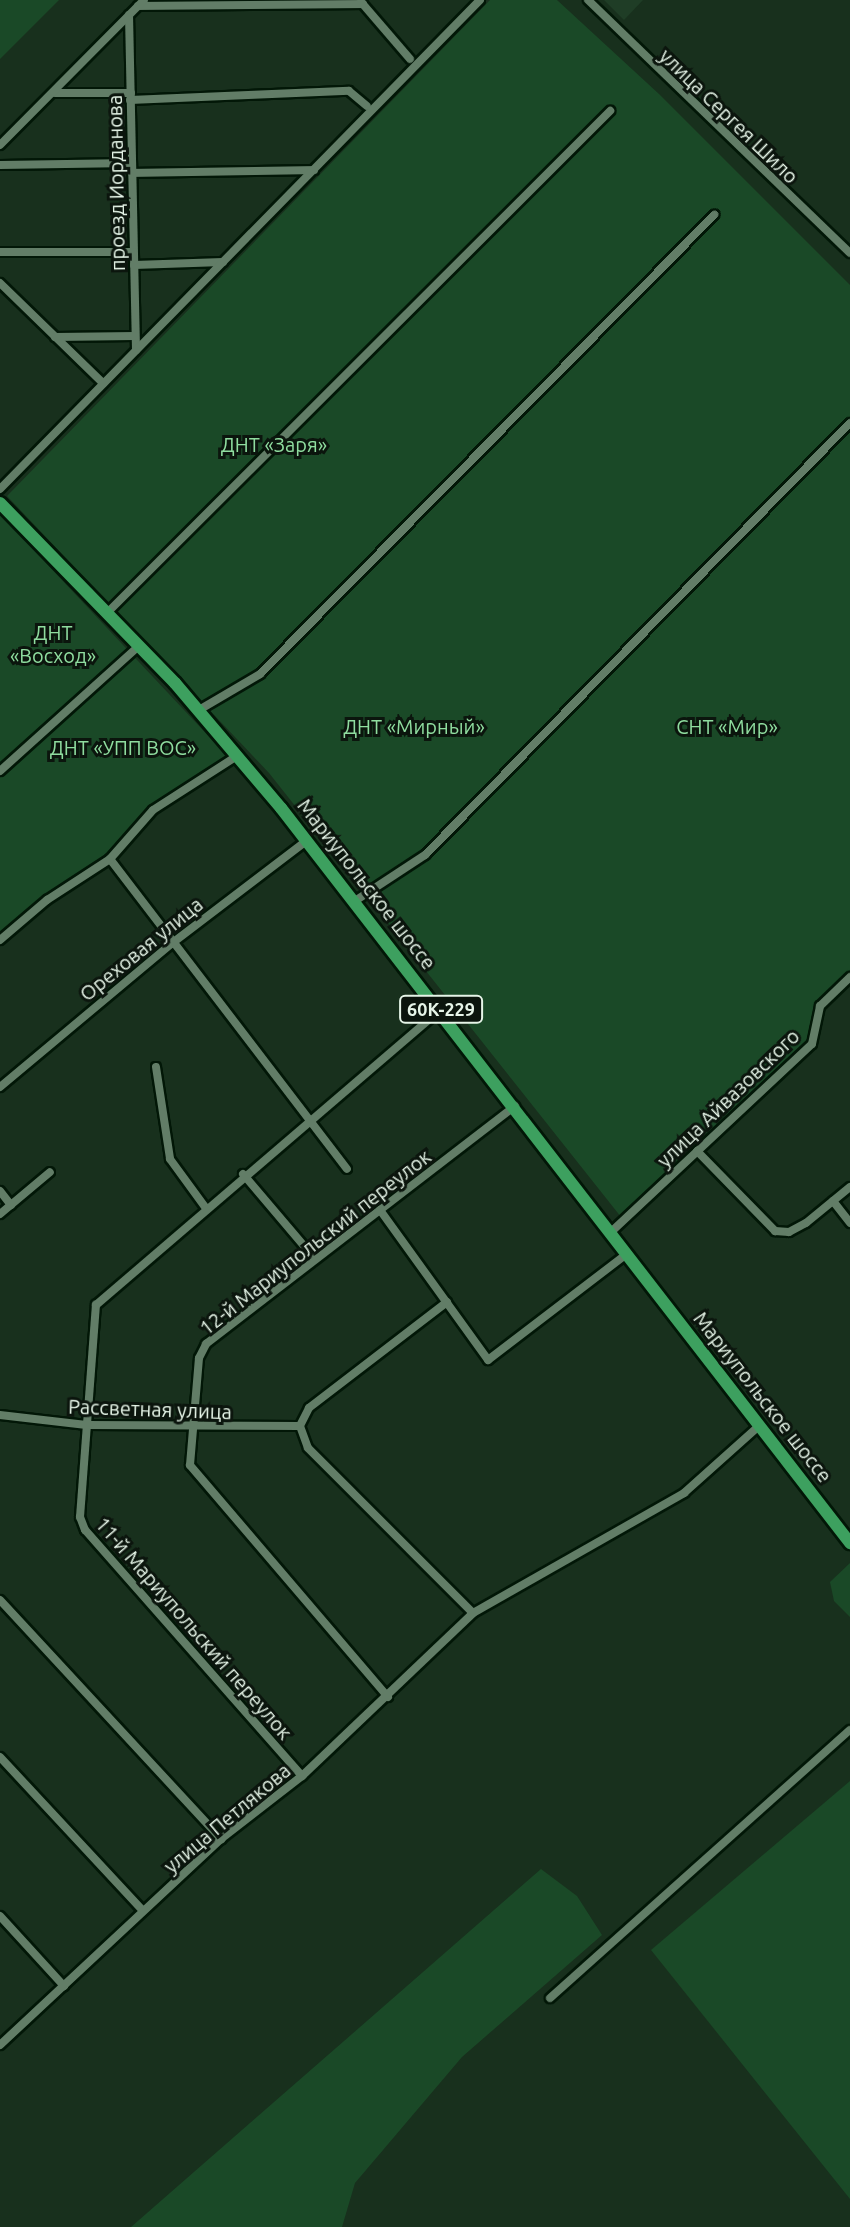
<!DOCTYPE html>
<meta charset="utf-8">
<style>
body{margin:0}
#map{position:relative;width:850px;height:2227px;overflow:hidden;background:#18301d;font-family:Ubuntu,sans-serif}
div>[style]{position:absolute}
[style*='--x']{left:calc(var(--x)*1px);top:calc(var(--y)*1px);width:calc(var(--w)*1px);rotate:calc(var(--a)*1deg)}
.built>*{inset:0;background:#1f3d26}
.green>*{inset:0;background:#1a4927}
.roads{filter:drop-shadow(2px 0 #021707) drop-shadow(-2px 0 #021707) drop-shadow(0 2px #021707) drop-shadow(0 -2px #021707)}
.minor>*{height:8px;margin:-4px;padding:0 4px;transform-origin:4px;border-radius:4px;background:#627d67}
.primary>*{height:12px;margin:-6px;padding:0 6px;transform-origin:6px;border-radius:6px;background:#3da05f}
span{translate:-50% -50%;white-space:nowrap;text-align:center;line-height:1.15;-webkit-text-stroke:6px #0b150d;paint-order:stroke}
.shield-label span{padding:2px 6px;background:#0b150d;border:2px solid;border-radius:6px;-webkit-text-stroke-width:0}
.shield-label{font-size:18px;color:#e6f5e8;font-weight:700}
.street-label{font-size:20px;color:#e6f5e8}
.park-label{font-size:20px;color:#8fdd9f}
</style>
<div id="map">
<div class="built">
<i style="clip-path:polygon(604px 0,643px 0,624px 20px)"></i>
</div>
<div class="green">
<i style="clip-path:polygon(0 0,59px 0,0 59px)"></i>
<i style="clip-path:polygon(490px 0,557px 0,659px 94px,850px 285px,850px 975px,819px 1006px,811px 1043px,621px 1217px,269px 773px,7px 496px)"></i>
<i style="clip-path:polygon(0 514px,231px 760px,135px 825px,81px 878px,0 940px)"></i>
<i style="clip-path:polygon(850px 1563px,850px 1617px,834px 1601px,830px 1582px)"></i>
<i style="clip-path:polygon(850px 1781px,850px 2199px,651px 1950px)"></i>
<i style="clip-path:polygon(541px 1869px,577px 1896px,602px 1935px,462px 2057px,355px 2183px,342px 2227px,131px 2227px)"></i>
</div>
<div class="roads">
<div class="minor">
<i style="--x:588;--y:0;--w:364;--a:44"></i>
<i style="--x:361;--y:2;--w:75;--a:49.3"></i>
<i style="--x:138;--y:6;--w:225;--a:-0.5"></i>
<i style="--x:129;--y:15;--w:335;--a:88.8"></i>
<i style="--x:55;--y:93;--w:76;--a:0"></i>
<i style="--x:130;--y:100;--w:219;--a:-2.4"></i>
<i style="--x:349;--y:91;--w:23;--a:40"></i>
<i style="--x:0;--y:145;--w:204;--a:-45.2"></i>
<i style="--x:0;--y:165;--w:132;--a:-0.9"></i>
<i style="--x:132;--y:173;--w:182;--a:-0.9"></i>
<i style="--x:0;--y:252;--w:133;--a:0"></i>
<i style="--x:134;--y:265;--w:89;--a:-1.9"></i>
<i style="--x:0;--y:283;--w:144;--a:44.2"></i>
<i style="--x:55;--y:337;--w:80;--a:-0.7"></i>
<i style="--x:0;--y:489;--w:685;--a:-45.53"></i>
<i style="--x:107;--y:613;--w:711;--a:-44.94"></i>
<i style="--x:199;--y:710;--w:71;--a:-30.5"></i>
<i style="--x:260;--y:674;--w:646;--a:-45.31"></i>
<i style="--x:0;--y:771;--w:187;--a:-42"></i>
<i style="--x:110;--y:859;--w:390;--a:52.6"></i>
<i style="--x:355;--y:901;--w:84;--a:-33.3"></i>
<i style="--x:425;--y:855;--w:606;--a:-45.47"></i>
<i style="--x:0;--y:940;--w:62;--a:-40.4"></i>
<i style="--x:47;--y:900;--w:75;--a:-33.1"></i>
<i style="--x:110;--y:859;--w:65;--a:-48.7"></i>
<i style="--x:153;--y:810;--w:100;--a:-32.7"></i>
<i style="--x:156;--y:1067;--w:93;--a:81.3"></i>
<i style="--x:170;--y:1159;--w:59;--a:53.9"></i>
<i style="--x:0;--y:1087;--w:223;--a:-39.9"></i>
<i style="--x:171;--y:944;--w:170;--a:-37.3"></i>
<i style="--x:697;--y:1151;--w:112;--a:45.7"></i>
<i style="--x:775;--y:1231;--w:14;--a:4"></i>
<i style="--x:789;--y:1232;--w:19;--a:-28"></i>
<i style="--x:806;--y:1223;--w:57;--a:-39.3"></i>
<i style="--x:243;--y:1174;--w:111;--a:49.7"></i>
<i style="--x:0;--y:1191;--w:18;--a:52"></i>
<i style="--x:833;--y:1201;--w:28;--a:52"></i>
<i style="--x:380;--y:1210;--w:185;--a:54.2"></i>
<i style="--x:488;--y:1360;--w:176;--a:-37.4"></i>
<i style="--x:0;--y:1214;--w:65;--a:-40"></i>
<i style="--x:611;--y:1232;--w:275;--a:-43.1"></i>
<i style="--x:812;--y:1044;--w:39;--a:-78"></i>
<i style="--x:820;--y:1006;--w:42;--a:-44"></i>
<i style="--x:447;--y:1302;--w:174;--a:142.5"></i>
<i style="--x:309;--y:1408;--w:20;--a:117"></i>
<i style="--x:300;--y:1426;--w:23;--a:70"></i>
<i style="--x:308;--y:1448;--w:233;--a:45"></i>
<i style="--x:0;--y:1415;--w:87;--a:6.6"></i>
<i style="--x:86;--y:1425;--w:214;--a:0.3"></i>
<i style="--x:0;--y:1600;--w:326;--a:47.2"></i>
<i style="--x:388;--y:1697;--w:305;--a:-130.5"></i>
<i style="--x:190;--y:1465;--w:107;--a:-85.2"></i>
<i style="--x:199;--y:1358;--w:16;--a:-63"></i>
<i style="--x:206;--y:1344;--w:390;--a:-37.6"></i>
<i style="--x:0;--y:1757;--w:210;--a:47.1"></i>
<i style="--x:302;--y:1776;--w:328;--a:-131.4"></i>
<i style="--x:85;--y:1530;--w:14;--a:-111"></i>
<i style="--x:80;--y:1517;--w:213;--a:-85.7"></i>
<i style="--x:96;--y:1305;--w:455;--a:-40.6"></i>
<i style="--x:0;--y:1916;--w:95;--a:47.6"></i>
<i style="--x:550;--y:1998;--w:402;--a:-41.8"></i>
<i style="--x:0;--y:2045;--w:302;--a:-43"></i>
<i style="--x:221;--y:1839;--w:103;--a:-37.9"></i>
<i style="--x:302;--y:1776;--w:236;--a:-43.6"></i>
<i style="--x:473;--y:1613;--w:243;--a:-29.6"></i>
<i style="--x:684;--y:1493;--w:102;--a:-41.8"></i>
</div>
<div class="primary">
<i style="--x:0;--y:503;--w:251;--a:45.8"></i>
<i style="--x:175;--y:683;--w:164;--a:49.7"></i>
<i style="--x:281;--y:808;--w:930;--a:52.25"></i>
</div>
</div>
<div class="shield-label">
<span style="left:441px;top:1009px">60К-229</span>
</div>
<div class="street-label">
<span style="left:729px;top:116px;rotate:44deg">улица Сергея Шило</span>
<span style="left:116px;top:183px;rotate:-91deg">проезд Иорданова</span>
<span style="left:367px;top:884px;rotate:52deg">Мариупольское шоссе</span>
<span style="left:141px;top:949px;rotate:-39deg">Ореховая улица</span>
<span style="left:728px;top:1098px;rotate:-44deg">улица Айвазовского</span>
<span style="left:315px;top:1242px;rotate:-38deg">12-й Мариупольский переулок</span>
<span style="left:763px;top:1397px;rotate:52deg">Мариупольское шоссе</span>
<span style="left:150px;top:1409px;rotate:2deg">Рассветная улица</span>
<span style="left:194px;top:1628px;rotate:49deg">11-й Мариупольский переулок</span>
<span style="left:227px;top:1818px;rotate:-40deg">улица Петлякова</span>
</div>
<div class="park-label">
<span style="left:274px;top:444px">ДНТ «Заря»</span>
<span style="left:53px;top:644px">ДНТ<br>«Восход»</span>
<span style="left:414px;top:726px">ДНТ «Мирный»</span>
<span style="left:727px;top:726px">СНТ «Мир»</span>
<span style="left:123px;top:747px">ДНТ «УПП ВОС»</span>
</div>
</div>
